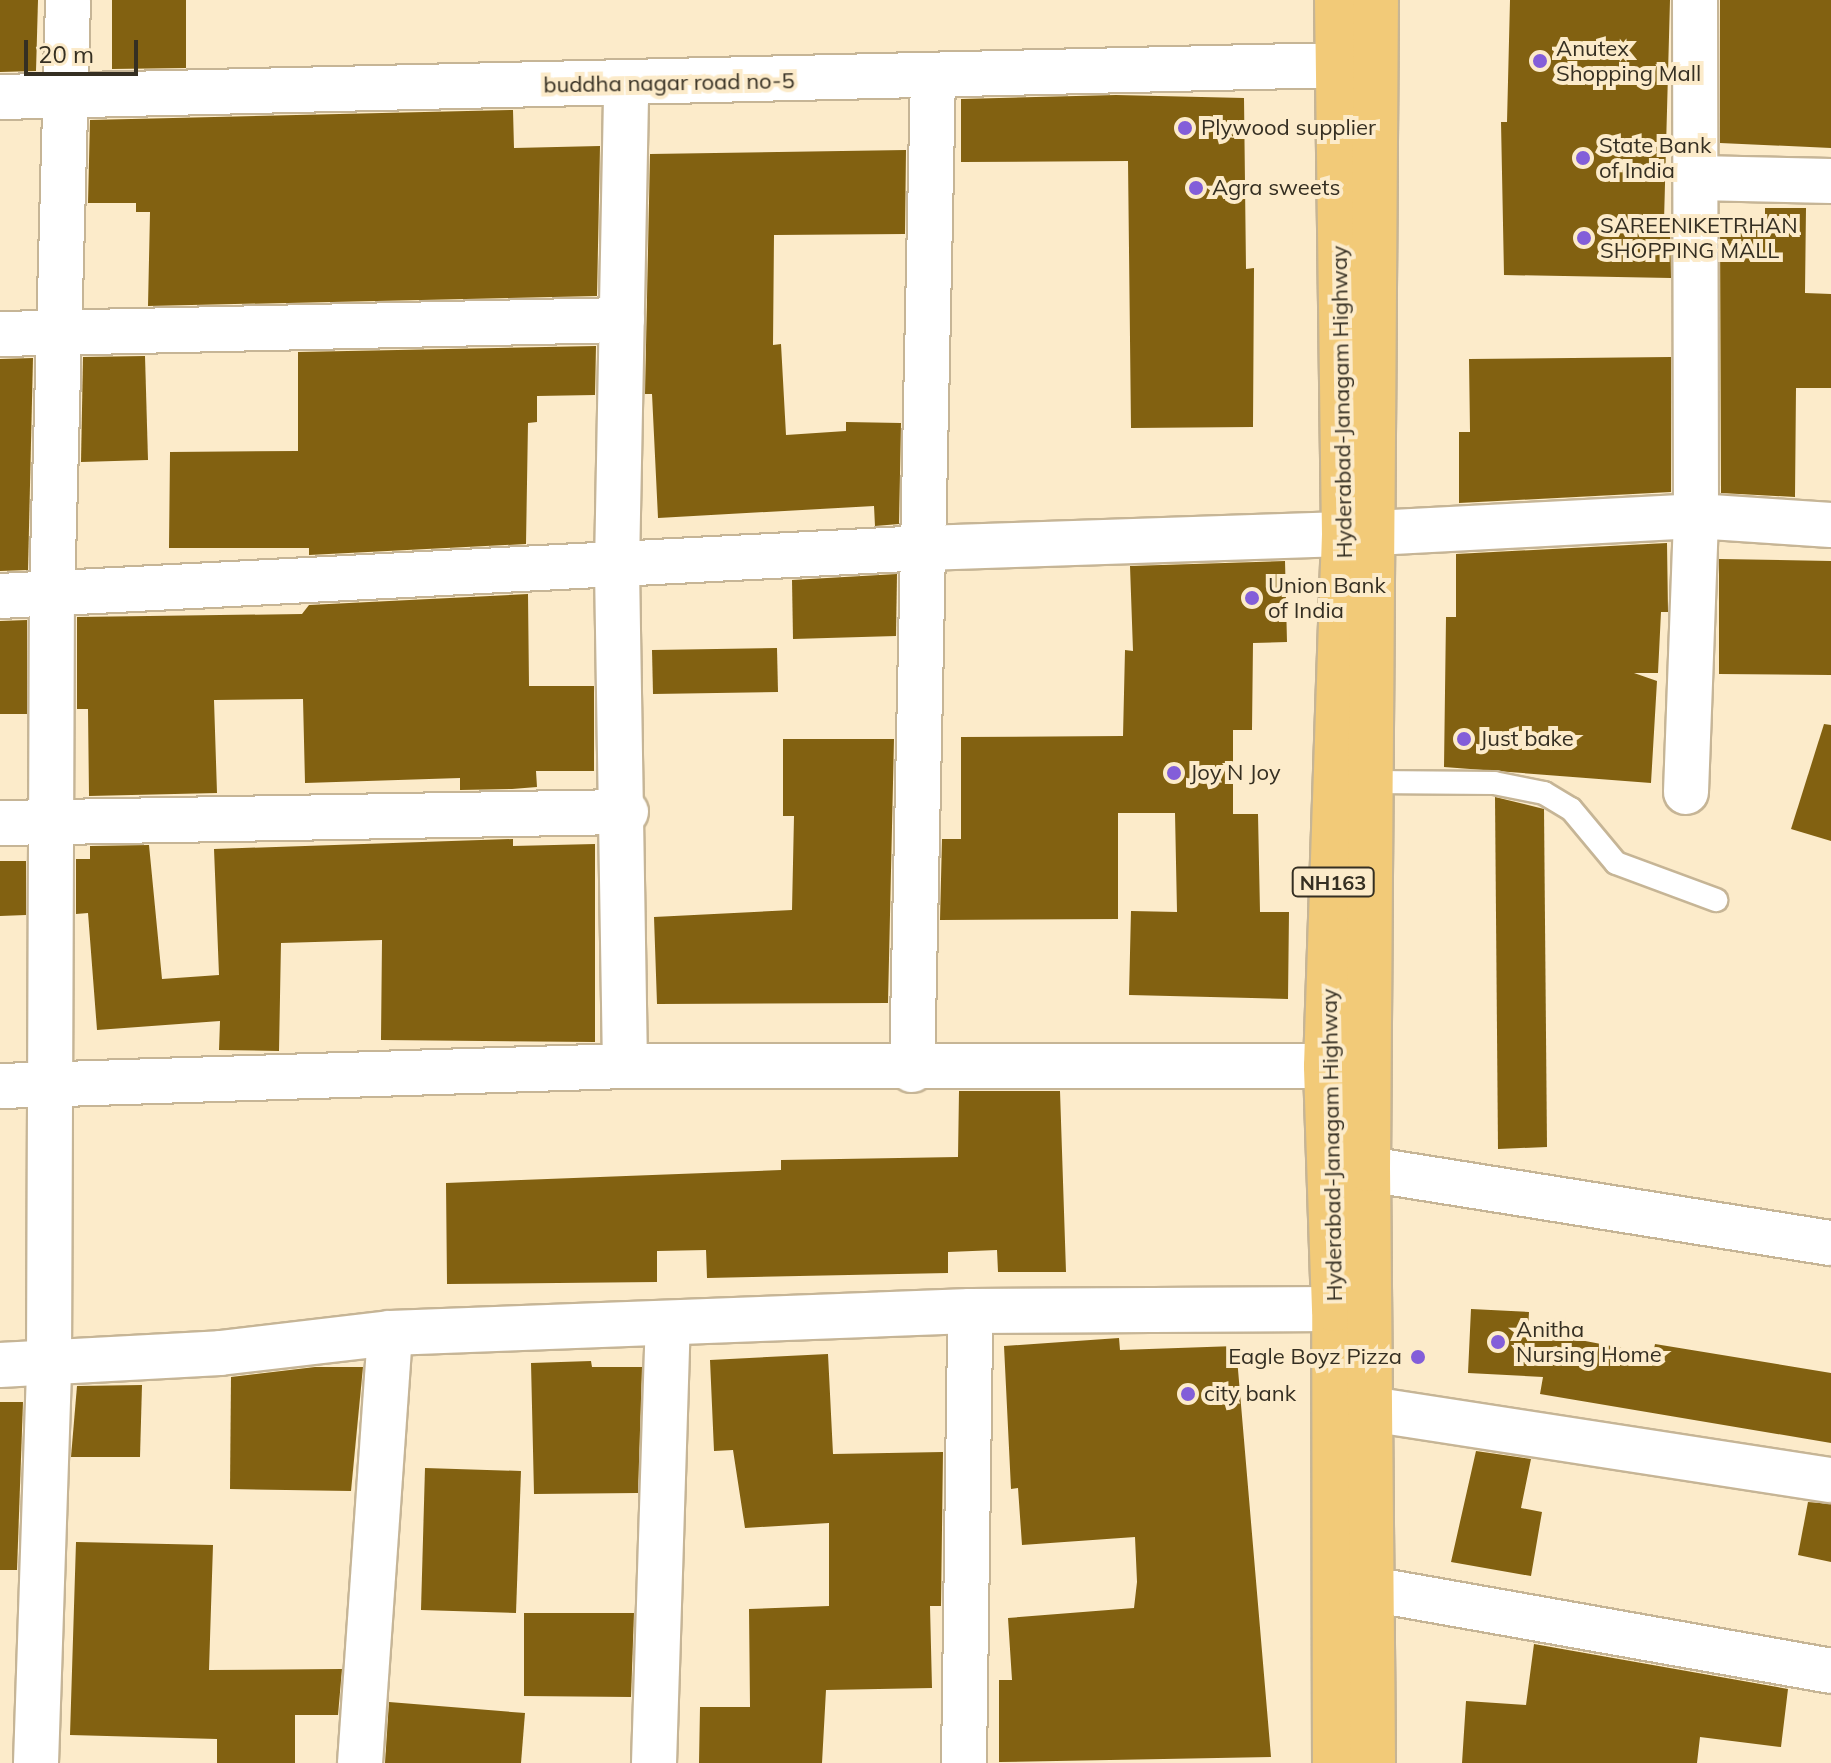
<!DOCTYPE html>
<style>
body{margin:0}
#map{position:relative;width:1831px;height:1763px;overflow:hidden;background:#fcebca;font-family:Mulish,sans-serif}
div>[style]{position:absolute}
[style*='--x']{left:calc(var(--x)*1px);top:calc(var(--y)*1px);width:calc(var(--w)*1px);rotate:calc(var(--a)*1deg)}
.building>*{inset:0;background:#826111}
.roads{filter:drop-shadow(2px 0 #c6b596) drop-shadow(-2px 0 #c6b596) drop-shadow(0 2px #c6b596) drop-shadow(0 -2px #c6b596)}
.service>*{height:22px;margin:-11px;padding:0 11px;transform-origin:11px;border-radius:11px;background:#fff}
.minor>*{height:44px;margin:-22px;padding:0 22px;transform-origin:22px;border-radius:22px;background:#fff}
.trunk>*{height:44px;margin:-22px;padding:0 22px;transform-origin:22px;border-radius:22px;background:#f2ca78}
.dots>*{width:22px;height:22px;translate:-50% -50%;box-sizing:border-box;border:4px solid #fcebca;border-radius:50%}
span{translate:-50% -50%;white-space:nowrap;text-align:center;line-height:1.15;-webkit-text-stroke:8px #fcebca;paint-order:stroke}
.shield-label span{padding:2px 6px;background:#fcebca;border:2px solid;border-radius:6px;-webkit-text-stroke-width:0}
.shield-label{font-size:20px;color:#352f22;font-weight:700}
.poi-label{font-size:22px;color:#352f22}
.left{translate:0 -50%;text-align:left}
.right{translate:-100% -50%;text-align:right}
.street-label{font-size:22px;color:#352f22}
.scale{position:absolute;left:24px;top:40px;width:114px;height:36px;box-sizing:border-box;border:4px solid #352f22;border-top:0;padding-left:10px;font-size:24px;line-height:28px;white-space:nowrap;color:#352f22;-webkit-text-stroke:6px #fcebca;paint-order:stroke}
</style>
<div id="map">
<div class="building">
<i style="clip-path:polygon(0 0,38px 0,36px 71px,0 72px)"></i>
<i style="clip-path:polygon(112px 0,186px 0,186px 68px,112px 69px)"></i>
<i style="clip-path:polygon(1510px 0,1670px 0,1664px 221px,1670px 221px,1671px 278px,1504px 275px,1501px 122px,1507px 122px)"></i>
<i style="clip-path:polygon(1720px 0,1831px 0,1831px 148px,1720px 143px)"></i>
<i style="clip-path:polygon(1116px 95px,1244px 98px,1246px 269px,1254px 268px,1253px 427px,1131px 428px,1128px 161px,961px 162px,961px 99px)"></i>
<i style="clip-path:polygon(513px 110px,514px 148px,600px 146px,597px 296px,148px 306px,150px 212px,136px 212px,136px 203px,88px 203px,90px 120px)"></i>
<i style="clip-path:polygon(906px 150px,905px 234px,774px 235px,773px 345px,781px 344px,786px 435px,846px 431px,846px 422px,901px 423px,899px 524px,875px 526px,874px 506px,658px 518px,652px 394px,645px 394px,650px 154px)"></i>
<i style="clip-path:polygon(1765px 208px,1806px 208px,1805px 293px,1831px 294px,1831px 388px,1796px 388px,1795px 497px,1721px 493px,1720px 222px,1765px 222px)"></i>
<i style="clip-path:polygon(596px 346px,595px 395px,537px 396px,537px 422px,528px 423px,526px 544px,309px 555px,309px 548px,169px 548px,170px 452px,298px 451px,298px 352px)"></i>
<i style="clip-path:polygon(145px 356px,148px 460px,81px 462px,83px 357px)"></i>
<i style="clip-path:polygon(1671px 357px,1671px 492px,1459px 503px,1459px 432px,1470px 432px,1469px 359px)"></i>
<i style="clip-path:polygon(33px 358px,28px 570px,0 571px,0 359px)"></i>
<i style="clip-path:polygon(1667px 543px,1668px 612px,1661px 612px,1658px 673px,1634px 673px,1657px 681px,1651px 783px,1444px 767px,1446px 617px,1456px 617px,1456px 554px)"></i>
<i style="clip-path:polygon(1719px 559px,1831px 561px,1831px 675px,1719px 674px)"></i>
<i style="clip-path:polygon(1285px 561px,1287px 642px,1253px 643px,1252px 730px,1233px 730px,1233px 814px,1258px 814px,1260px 912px,1289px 912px,1288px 999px,1129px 995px,1131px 911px,1177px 912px,1175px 813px,1118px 813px,1118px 919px,940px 920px,942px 839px,961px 839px,961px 737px,1123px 736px,1125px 650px,1133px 651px,1130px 566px)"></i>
<i style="clip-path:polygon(897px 574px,896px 636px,793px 639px,792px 580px)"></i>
<i style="clip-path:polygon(528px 594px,529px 686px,594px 686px,594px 771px,536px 771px,537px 787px,512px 789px,460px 790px,460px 778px,305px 783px,303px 699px,214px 700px,217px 793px,89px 796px,88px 709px,77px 709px,77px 617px,302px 614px,309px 605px)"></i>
<i style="clip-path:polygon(27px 620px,27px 714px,0 714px,0 621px)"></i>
<i style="clip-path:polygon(777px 648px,778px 692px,653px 694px,652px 650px)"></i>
<i style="clip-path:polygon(1824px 724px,1831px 725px,1831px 841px,1791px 829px)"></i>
<i style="clip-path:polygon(783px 739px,894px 739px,888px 1003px,657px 1004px,654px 917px,792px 910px,794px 816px,783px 816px)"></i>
<i style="clip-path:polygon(1495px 797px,1544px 809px,1547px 1147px,1498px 1149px)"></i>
<i style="clip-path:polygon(513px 839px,513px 846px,595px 844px,595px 1042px,381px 1040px,382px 940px,281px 943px,279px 1051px,219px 1050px,220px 1021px,97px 1030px,88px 913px,76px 914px,76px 859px,90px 859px,90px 846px,149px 845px,162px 979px,219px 975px,214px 849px)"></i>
<i style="clip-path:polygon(0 861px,26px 861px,26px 915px,0 916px)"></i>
<i style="clip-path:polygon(959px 1091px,1060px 1091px,1066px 1272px,998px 1272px,997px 1250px,948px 1252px,948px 1273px,707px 1278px,706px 1250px,657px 1251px,657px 1282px,447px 1284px,446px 1183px,781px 1170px,781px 1160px,958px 1157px)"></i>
<i style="clip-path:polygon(1471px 1309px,1529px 1312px,1528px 1330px,1653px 1354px,1655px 1344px,1831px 1373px,1831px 1443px,1540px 1394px,1543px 1377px,1468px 1373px)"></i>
<i style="clip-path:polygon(1119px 1338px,1120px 1350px,1236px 1346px,1271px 1757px,999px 1762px,999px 1680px,1012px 1680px,1008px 1618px,1134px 1608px,1137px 1582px,1135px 1537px,1022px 1545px,1018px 1488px,1011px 1489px,1004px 1346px)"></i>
<i style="clip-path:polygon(828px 1354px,833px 1454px,943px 1452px,941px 1606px,930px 1606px,932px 1688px,826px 1690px,822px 1763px,699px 1763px,700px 1707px,750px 1707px,749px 1609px,829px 1606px,829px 1523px,745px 1528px,733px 1450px,714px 1451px,710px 1360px)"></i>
<i style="clip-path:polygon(591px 1361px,592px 1367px,642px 1367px,638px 1493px,534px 1494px,531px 1363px)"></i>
<i style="clip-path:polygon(315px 1367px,363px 1367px,351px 1491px,230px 1489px,231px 1377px)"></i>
<i style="clip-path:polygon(142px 1385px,140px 1457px,71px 1457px,77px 1386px)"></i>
<i style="clip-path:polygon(0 1402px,23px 1402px,17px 1570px,0 1570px)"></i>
<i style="clip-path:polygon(1476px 1451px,1531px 1459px,1521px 1508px,1542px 1512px,1531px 1576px,1451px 1562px)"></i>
<i style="clip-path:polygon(425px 1468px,521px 1471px,516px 1613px,421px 1610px)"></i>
<i style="clip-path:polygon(1808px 1502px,1831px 1504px,1831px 1562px,1798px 1555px)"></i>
<i style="clip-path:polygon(76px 1542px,213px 1545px,209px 1670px,342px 1669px,338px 1715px,295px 1715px,295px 1763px,217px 1763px,217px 1739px,70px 1735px)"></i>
<i style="clip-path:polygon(524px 1613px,634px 1613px,631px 1697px,524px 1696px)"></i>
<i style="clip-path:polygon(1534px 1644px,1788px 1689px,1781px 1747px,1700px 1737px,1697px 1763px,1462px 1763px,1466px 1701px,1526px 1705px)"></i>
<i style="clip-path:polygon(389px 1702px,525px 1713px,521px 1763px,385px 1763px)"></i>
</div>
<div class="roads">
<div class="service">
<i style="--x:1372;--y:782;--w:122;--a:0.5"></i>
<i style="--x:1494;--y:783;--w:51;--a:11.3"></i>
<i style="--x:1544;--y:793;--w:31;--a:31"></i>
<i style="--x:1571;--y:809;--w:70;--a:50.2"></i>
<i style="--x:1616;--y:863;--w:107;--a:20.3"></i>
</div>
<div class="minor">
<i style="--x:0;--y:97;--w:1338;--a:-1.37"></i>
<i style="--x:1697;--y:178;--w:134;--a:1.3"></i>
<i style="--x:0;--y:334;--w:622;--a:-1.29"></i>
<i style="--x:1374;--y:533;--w:322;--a:-3"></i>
<i style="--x:1696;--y:516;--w:135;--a:3.8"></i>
<i style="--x:0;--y:596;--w:925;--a:-2.97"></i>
<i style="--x:924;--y:548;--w:420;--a:-1.9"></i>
<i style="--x:1686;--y:792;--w:276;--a:-87.9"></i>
<i style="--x:1696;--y:516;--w:516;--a:-90.11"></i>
<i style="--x:0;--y:823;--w:626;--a:-1.01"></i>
<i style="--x:625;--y:1066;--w:500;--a:-90.92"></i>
<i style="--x:617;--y:566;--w:482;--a:-88.9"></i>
<i style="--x:912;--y:1070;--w:994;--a:-88.79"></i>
<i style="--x:0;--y:1086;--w:625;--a:-1.83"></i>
<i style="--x:625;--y:1066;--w:701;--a:0"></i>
<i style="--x:1368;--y:1169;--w:469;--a:9.1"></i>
<i style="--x:0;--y:1365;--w:220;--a:-3.1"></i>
<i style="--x:220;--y:1353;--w:171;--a:-6.7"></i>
<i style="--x:390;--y:1333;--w:580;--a:-2.17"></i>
<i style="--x:970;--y:1311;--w:364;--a:-0.3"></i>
<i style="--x:1371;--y:1409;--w:465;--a:8.8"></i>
<i style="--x:1371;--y:1589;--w:467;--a:10.1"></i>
<i style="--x:36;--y:1763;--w:399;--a:-88.1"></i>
<i style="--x:49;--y:1364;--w:769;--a:-89.78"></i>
<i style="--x:52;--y:595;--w:595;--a:-88.46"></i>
<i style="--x:360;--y:1763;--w:431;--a:-86"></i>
<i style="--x:654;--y:1763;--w:438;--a:-88.2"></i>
<i style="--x:964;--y:1763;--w:452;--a:-89.2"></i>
</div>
<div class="trunk">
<i style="--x:1335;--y:1763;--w:454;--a:-90.1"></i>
<i style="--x:1334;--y:1309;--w:243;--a:-91.9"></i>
<i style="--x:1326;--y:1066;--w:532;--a:-88.06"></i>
<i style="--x:1344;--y:534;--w:534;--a:-90.75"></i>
<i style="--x:1373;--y:1763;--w:594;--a:-90.48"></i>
<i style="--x:1368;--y:1169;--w:1169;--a:-89.61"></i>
</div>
</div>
<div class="dots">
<i style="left:1540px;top:61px;background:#835ed9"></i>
<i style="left:1185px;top:128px;background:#835ed9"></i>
<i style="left:1583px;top:158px;background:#835ed9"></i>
<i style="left:1196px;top:188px;background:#835ed9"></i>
<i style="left:1584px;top:238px;background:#835ed9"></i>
<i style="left:1252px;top:598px;background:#835ed9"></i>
<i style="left:1464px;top:739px;background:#835ed9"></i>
<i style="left:1174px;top:773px;background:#835ed9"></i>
<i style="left:1498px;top:1342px;background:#835ed9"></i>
<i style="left:1418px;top:1357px;background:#835ed9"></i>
<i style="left:1188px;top:1394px;background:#835ed9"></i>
</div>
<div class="shield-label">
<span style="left:1333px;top:882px">NH163</span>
</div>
<div class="poi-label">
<span class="left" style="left:1556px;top:61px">Anutex<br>Shopping Mall</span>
<span class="left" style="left:1201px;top:128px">Plywood supplier</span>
<span class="left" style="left:1599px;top:158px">State Bank<br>of India</span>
<span class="left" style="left:1212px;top:188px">Agra sweets</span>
<span class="left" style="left:1600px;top:238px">SAREENIKETRHAN<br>SHOPPING MALL</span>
<span class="left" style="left:1268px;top:598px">Union Bank<br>of India</span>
<span class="left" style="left:1480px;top:739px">Just bake</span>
<span class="left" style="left:1190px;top:773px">Joy N Joy</span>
<span class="left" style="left:1516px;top:1342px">Anitha<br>Nursing Home</span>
<span class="right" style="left:1402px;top:1357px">Eagle Boyz Pizza</span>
<span class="left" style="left:1204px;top:1394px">city bank</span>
</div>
<div class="street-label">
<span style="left:669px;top:83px;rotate:-1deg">buddha nagar road no-5</span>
<span style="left:1342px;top:402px;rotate:-91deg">Hyderabad-Janagam Highway</span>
<span style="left:1332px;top:1145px;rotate:-91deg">Hyderabad-Janagam Highway</span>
</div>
<div class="scale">20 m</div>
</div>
